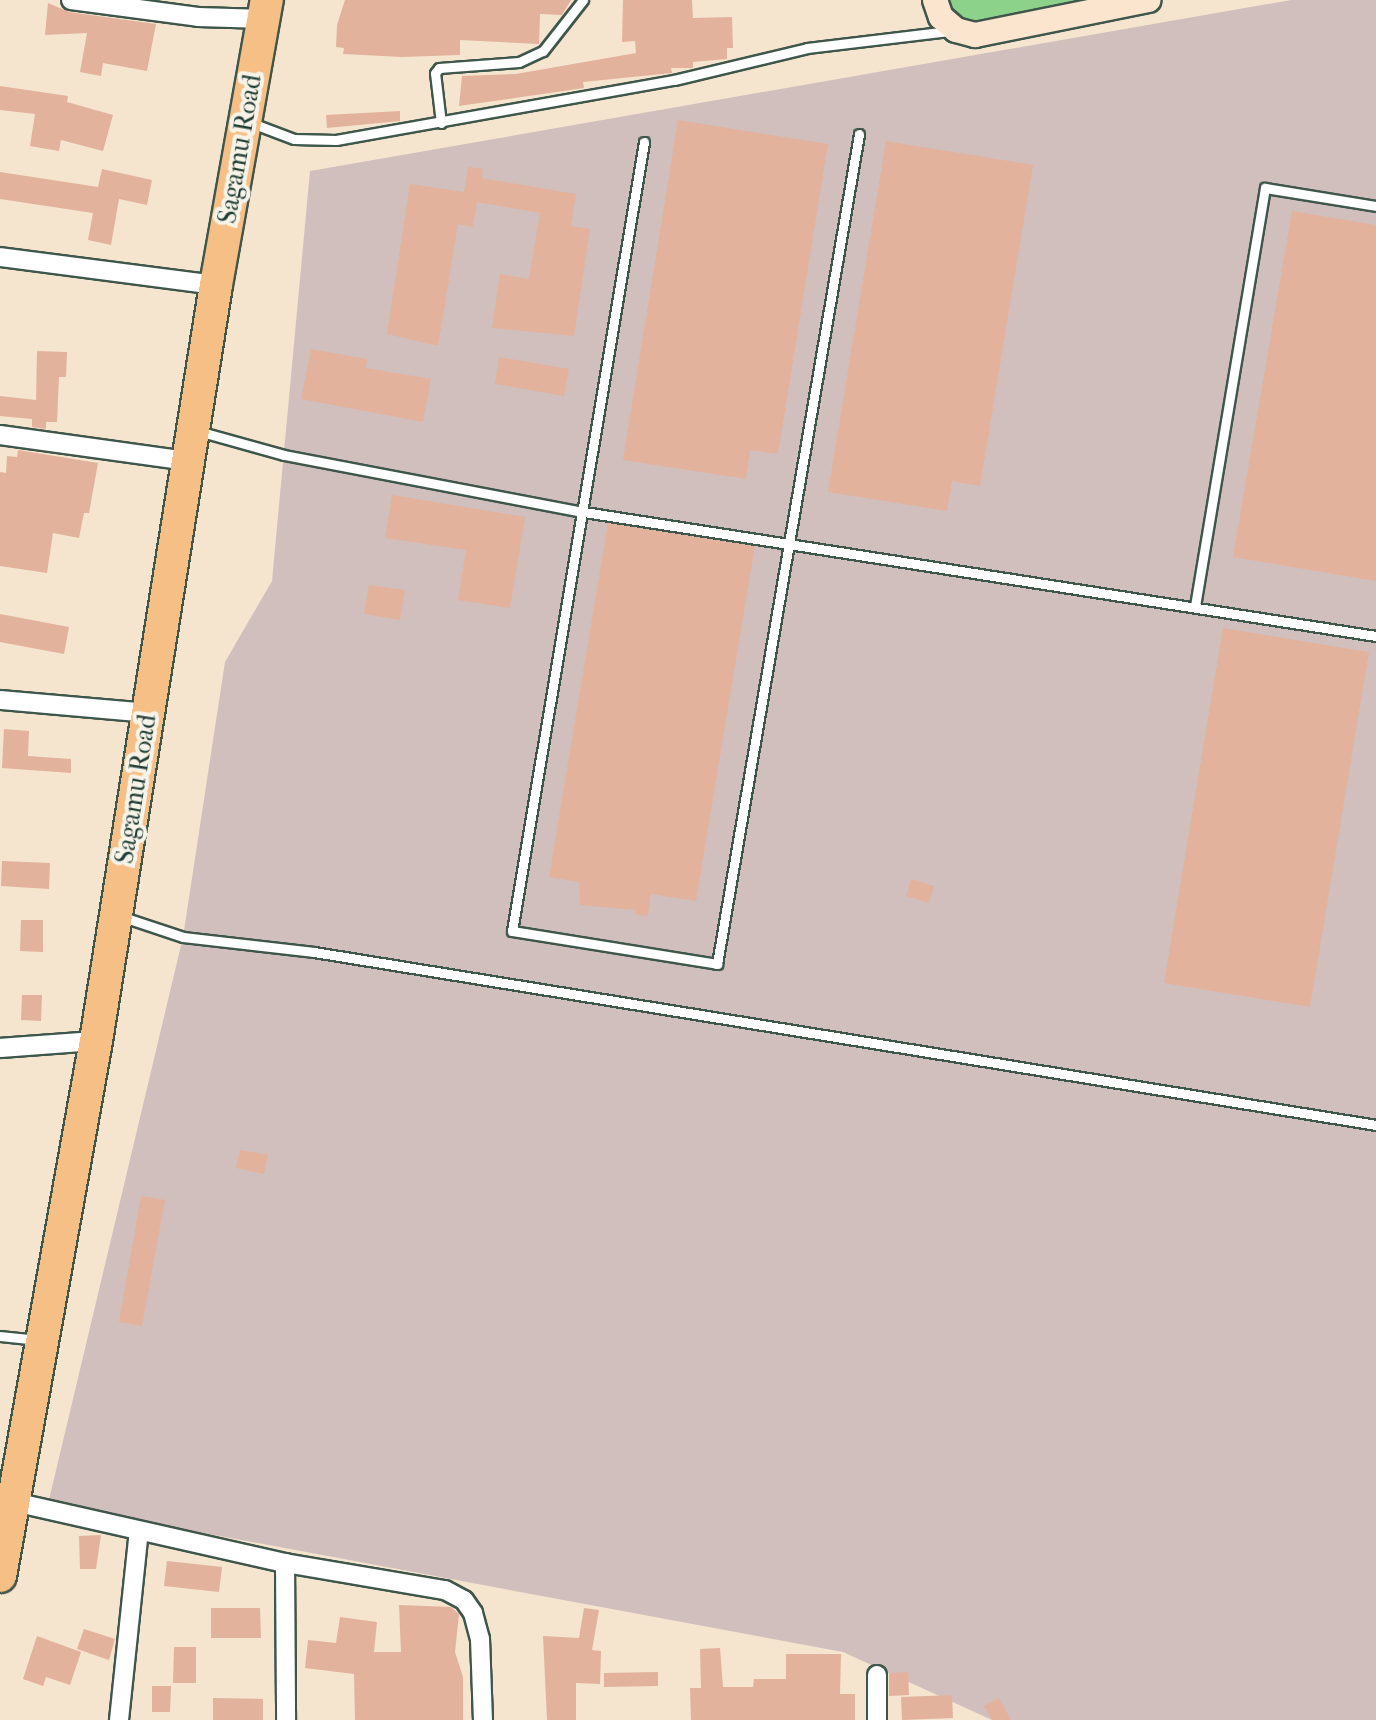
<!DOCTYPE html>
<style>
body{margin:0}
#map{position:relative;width:1376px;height:1720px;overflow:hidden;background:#f5e4ce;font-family:"IM FELL French Canon",serif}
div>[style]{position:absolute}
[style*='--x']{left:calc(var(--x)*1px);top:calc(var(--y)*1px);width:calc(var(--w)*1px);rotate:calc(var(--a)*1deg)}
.industrial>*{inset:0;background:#d1bfbd}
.green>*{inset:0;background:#8dd28b}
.building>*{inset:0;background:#e2b29c}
.roads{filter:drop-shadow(2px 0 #3f564b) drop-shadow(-2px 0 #3f564b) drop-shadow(0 2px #3f564b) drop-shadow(0 -2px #3f564b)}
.lane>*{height:9px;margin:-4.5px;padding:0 4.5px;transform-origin:4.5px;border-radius:4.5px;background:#fff}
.street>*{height:18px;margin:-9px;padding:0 9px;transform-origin:9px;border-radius:9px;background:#fff}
.secondary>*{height:24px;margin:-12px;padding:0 12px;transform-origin:12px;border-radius:12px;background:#fbe5cf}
.highway>*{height:32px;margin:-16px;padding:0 16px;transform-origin:16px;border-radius:16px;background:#f5bf86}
span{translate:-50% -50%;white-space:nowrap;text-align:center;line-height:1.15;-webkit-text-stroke:8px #f7f3e8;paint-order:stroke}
.street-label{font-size:26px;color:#1f3d34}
</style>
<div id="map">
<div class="industrial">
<i style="clip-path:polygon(1291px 0,1376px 0,1376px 1720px,992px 1720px,843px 1652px,48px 1504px,183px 937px,225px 662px,272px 581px,310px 171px)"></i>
</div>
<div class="green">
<i style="clip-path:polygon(932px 0,1122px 0,939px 31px)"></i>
</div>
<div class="building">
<i style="clip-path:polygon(345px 0,571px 0,562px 15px,540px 14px,539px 44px,460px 40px,460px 55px,402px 57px,343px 54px,344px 48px,336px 47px,337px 25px)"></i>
<i style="clip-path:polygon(623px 0,692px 0,693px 18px,732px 17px,733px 48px,727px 48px,727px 59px,693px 62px,693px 68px,671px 68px,672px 73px,583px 82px,584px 88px,459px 106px,462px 76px,516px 74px,636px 53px,635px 41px,622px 42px)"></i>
<i style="clip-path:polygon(48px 3px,69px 12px,156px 24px,147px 71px,103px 63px,101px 76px,80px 72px,87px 33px,45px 35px)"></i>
<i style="clip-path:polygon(0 86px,68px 96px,67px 102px,113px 115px,103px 151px,61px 140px,59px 151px,30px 146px,35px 114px,0 110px)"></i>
<i style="clip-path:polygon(400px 111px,400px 121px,327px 128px,326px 115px)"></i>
<i style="clip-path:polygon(678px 120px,828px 144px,778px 454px,750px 450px,746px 479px,623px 460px)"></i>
<i style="clip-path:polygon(886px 141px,1033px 165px,980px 486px,952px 481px,947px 511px,828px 492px)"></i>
<i style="clip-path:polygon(468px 167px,483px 169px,482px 178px,576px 194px,571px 226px,590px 229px,574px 336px,492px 328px,500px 274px,529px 279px,540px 213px,477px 202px,473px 227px,458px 224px,438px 346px,387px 334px,410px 184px,464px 192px)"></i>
<i style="clip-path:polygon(102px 169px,152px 180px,147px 205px,119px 199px,111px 245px,88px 240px,93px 213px,0 199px,0 172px,98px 187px)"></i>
<i style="clip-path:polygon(1292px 211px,1376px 225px,1376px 581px,1233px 557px)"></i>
<i style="clip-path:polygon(311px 349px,367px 359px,366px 368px,431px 379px,423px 422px,301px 399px)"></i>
<i style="clip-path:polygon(37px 351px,67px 352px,66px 377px,59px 377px,57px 422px,46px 422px,46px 429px,32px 427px,32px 419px,0 416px,0 396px,36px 400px)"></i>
<i style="clip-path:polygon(499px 357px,569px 369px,564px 396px,495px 384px)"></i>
<i style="clip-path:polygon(18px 450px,98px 463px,89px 513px,84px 513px,79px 538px,53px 533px,47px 573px,0 566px,0 472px,6px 473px,7px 456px,17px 457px)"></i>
<i style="clip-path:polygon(392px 495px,525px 517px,510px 608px,458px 600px,466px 550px,385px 538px)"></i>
<i style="clip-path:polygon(608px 523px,755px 546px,696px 901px,651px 894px,648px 916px,636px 915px,636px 910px,580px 905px,579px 882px,549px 877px)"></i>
<i style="clip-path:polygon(369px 585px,405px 590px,400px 620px,364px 614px)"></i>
<i style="clip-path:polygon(0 614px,69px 627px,64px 654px,0 642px)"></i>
<i style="clip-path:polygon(1223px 628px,1369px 652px,1310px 1007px,1164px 983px)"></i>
<i style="clip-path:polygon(4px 729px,29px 731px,28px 756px,71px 759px,71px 773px,2px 768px)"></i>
<i style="clip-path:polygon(2px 861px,50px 863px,49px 889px,1px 886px)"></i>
<i style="clip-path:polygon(911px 879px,934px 886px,929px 903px,906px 896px)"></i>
<i style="clip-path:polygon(21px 920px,43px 920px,43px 952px,20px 951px)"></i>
<i style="clip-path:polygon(22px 995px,42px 995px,41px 1021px,21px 1020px)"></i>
<i style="clip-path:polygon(240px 1150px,268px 1155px,264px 1174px,236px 1168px)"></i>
<i style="clip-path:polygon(141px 1196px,165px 1200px,142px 1326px,119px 1322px)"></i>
<i style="clip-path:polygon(101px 1535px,96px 1569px,80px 1569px,79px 1536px)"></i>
<i style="clip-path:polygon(167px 1561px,222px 1567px,219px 1592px,164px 1586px)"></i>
<i style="clip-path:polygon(399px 1605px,451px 1607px,459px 1614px,455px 1652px,463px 1677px,463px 1720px,355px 1720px,354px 1674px,305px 1668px,308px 1640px,336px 1643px,340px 1617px,377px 1622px,374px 1652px,401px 1652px)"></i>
<i style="clip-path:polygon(211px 1608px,260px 1608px,261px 1638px,211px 1638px)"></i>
<i style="clip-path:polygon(584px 1608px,599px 1610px,592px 1650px,601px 1651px,600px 1684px,576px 1683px,576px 1720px,547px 1720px,543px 1636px,579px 1638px)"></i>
<i style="clip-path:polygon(84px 1629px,115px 1639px,109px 1660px,77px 1649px)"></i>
<i style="clip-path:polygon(37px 1636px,81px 1652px,70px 1685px,46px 1677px,43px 1686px,23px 1679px)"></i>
<i style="clip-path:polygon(174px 1647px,196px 1647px,196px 1683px,173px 1683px)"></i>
<i style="clip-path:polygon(720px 1648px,723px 1687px,753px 1687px,754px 1679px,786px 1679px,786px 1654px,841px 1654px,840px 1694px,855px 1694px,855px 1720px,691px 1720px,690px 1688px,701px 1688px,700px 1649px)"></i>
<i style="clip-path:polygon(658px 1672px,658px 1686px,604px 1687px,604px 1673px)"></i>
<i style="clip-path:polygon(908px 1672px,909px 1695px,889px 1696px,889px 1673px)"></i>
<i style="clip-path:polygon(152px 1686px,171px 1686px,170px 1712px,152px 1712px)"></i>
<i style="clip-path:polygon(952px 1695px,953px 1718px,902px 1720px,901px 1697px)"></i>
<i style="clip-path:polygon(213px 1698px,263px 1699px,263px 1720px,213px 1720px)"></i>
<i style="clip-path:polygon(999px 1698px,1011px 1720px,992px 1720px,984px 1706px)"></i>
</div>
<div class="roads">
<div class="lane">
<i style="--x:249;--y:122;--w:48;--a:20.7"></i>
<i style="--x:294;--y:139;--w:42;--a:1.4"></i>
<i style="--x:336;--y:140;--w:343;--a:-10.1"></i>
<i style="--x:674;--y:80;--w:137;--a:-13.5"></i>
<i style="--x:807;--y:48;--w:143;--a:-6.8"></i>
<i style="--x:441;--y:123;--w:50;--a:-96.8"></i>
<i style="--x:435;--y:73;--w:6;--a:-51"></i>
<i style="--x:439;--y:68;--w:80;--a:-4.3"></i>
<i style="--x:519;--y:62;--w:26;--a:-25"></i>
<i style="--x:543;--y:51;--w:65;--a:-51.9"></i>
<i style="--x:644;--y:142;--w:800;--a:99.5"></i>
<i style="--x:512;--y:931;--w:208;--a:9.1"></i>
<i style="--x:717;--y:964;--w:842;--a:-80.29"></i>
<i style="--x:198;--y:431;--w:89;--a:15.6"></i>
<i style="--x:284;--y:455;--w:305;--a:10.8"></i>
<i style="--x:584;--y:512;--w:802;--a:8.9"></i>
<i style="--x:1195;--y:606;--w:424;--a:-80.5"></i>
<i style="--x:1265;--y:188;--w:112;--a:9.2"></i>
<i style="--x:123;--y:917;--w:63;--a:18.4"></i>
<i style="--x:183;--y:937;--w:132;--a:6.5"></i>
<i style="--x:314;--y:952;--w:1076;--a:9.25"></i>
<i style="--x:0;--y:1336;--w:36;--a:6"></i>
</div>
<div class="street">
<i style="--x:71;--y:0;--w:128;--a:7.6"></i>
<i style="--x:198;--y:17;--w:67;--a:1.7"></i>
<i style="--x:0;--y:257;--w:218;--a:7.4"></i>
<i style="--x:0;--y:435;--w:190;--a:7.9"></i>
<i style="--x:0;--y:700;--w:149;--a:5"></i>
<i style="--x:0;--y:1048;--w:96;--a:-4.2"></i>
<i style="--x:14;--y:1502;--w:278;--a:12.7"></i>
<i style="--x:285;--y:1563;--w:162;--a:9.6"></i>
<i style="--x:445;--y:1590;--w:21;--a:28"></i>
<i style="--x:464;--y:1600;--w:16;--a:55"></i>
<i style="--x:473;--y:1613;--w:27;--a:75"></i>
<i style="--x:480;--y:1639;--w:81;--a:87.9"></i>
<i style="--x:285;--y:1563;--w:157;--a:89.6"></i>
<i style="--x:119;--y:1720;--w:190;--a:-84"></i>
<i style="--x:877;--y:1720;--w:45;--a:-90"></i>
</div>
<div class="secondary">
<i style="--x:935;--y:0;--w:18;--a:71"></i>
<i style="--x:941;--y:17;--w:20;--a:41"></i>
<i style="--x:956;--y:30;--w:20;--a:15"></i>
<i style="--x:975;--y:35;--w:177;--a:-11.4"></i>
</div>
<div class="highway">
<i style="--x:0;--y:1576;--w:544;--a:-79.83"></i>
<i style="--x:96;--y:1041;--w:765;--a:-80.98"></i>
<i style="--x:216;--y:285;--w:290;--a:-79.9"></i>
</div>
</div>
<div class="street-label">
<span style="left:240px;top:149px;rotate:-80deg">Sagamu Road</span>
<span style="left:136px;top:789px;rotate:-81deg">Sagamu Road</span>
</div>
</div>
